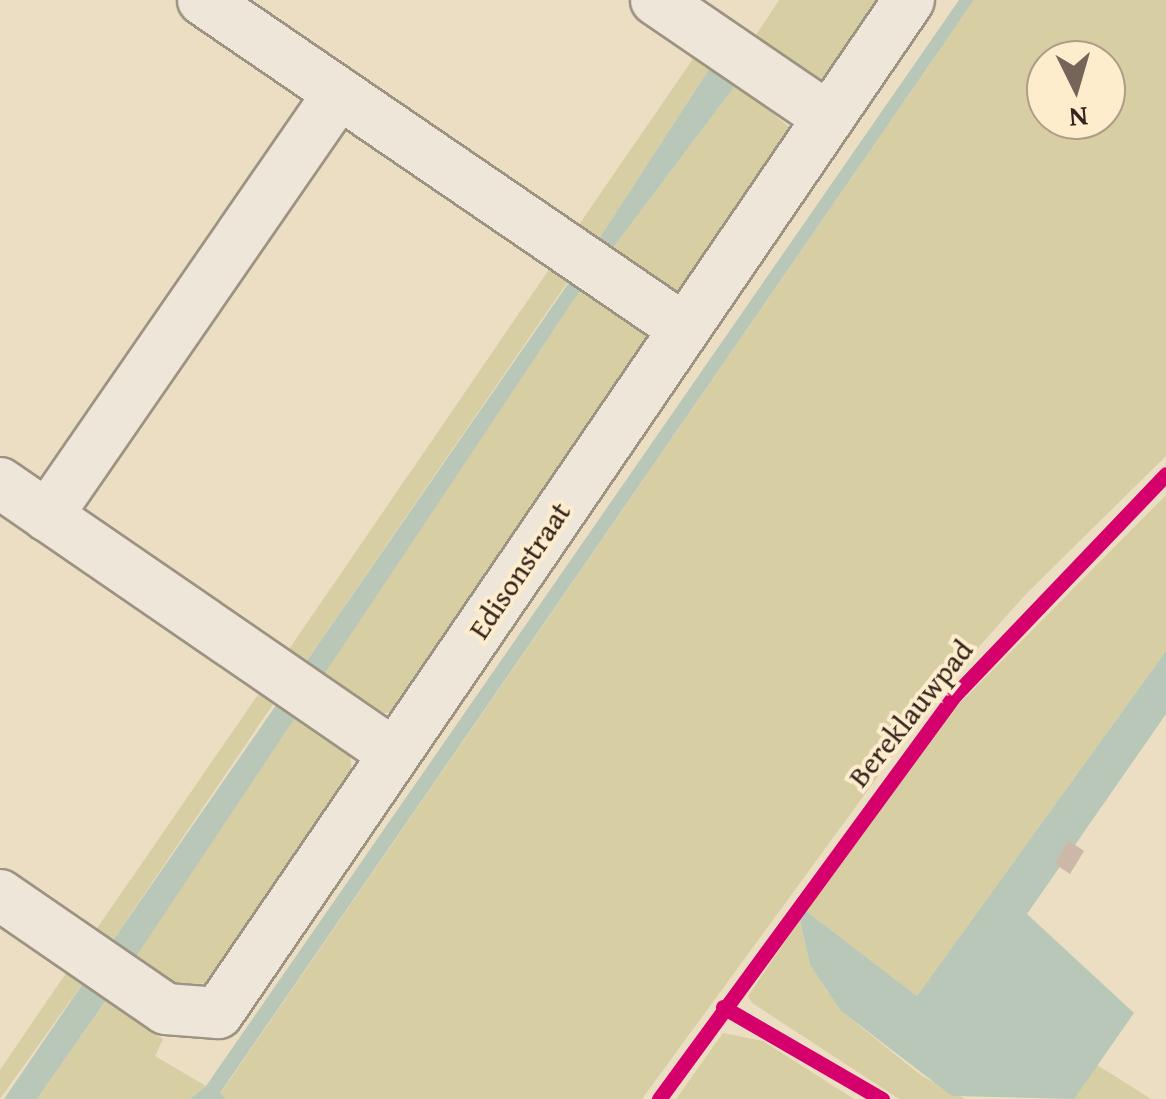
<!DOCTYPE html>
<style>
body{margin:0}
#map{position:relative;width:1166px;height:1099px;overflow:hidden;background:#ecdec3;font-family:"Gentium Book Plus",serif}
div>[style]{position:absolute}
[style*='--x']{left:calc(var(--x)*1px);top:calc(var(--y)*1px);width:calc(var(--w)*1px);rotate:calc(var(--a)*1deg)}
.green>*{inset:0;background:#d7cea3}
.water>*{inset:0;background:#b8c7b8}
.building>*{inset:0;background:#ccb8a8}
.roads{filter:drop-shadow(2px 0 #9c9383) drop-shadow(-2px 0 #9c9383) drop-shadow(0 2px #9c9383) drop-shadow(0 -2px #9c9383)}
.minor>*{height:50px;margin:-25px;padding:0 25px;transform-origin:25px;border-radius:25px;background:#eee6d9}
.cycleway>*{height:15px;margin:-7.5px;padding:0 7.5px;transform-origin:7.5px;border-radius:7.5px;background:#d6006c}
span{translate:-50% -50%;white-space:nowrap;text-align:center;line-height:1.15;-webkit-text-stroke:8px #feedcd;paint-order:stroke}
.street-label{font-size:30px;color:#35241e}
.north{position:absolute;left:1026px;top:40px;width:100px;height:100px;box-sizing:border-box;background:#feedcd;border:2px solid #ae9d87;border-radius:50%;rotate:175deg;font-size:28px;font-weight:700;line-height:40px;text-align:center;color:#35241e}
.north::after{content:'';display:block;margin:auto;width:35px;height:45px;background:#756558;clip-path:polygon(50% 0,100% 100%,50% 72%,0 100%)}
</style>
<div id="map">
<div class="green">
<i style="clip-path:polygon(779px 0,891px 0,818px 102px,744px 53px)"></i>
<i style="clip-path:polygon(evenodd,974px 0,1166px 0,1166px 456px,1027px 593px,944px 686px,642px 1099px,225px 1099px,220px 1094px,974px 0,1046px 60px,1106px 60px,1106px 120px,1046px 120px,1046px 60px)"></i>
<i style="clip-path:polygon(697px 53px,713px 63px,597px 242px,576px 229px)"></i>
<i style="clip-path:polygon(737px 83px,802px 138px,413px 711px,384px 713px,322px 676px,573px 301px)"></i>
<i style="clip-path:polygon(550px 268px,569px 280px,301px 669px,281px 661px)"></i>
<i style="clip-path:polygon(1166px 495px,1166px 651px,917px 996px,806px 911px,957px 706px)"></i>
<i style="clip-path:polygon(264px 686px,278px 697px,107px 949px,89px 940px)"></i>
<i style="clip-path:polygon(303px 706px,349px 744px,353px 785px,211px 982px,177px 987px,133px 960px)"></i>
<i style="clip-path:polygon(800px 920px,810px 965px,841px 1011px,922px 1076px,965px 1099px,899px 1099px,752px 1003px,748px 996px)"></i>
<i style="clip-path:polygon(73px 963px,88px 976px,0 1099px,0 1070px)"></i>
<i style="clip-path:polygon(106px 1001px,163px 1039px,155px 1056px,206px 1086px,190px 1099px,37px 1099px)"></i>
<i style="clip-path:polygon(723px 1033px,763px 1041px,854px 1099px,676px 1099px)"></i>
<i style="clip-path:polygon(1097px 1065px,1151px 1099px,1073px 1099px)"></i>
</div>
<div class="water">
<i style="clip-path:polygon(959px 0,974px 0,220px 1093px,225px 1099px,190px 1099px,206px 1086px)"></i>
<i style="clip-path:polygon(713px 63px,737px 83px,573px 301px,131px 964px,107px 949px,597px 242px)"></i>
<i style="clip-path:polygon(1166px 651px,1166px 714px,1027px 914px,1134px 1013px,1074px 1099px,952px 1096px,841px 1011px,810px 965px,800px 920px,806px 911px,917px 996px)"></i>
<i style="clip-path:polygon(88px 976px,112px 992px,37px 1099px,4px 1099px)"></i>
</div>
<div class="building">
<i style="clip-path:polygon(1068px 840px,1084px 851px,1070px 874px,1055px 864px)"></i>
</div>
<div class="roads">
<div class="minor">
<i style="--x:203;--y:0;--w:581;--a:34.35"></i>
<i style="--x:656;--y:0;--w:209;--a:34.3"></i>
<i style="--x:0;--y:483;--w:478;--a:34.5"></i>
<i style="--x:47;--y:516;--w:514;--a:-55.38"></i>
<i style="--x:0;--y:895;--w:201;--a:34.5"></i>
<i style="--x:166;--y:1009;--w:52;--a:4.4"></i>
<i style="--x:218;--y:1013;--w:1226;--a:-55.7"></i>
</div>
</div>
<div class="cycleway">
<i style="--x:723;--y:1007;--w:184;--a:30.1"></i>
<i style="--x:659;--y:1099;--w:499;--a:-53.8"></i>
<i style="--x:954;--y:696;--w:307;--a:-46.3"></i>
</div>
<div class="street-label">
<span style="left:519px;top:570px;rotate:-56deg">Edisonstraat</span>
<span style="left:910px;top:713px;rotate:-51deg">Bereklauwpad</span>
</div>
<div class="north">N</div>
</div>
